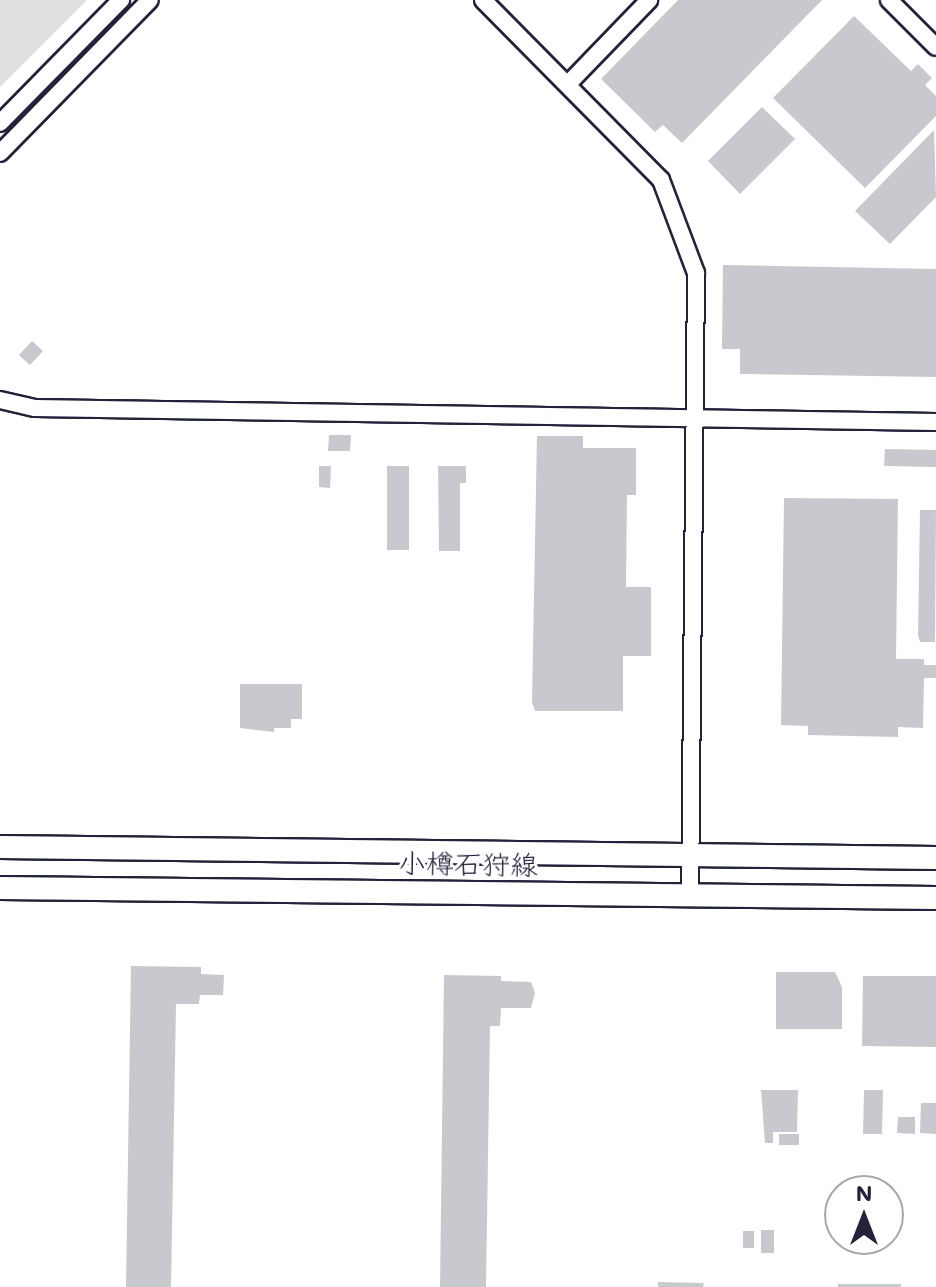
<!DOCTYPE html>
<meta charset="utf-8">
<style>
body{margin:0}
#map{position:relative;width:936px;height:1287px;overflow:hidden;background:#fff;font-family:Mali,"Klee One",sans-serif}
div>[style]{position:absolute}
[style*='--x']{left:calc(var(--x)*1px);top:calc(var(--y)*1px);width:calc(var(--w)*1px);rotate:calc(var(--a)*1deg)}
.green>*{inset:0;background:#dfdfe2}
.building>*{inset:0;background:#c8c8cf}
.roads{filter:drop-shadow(2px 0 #22223b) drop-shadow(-2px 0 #22223b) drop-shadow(0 2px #22223b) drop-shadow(0 -2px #22223b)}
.minor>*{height:16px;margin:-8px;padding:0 8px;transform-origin:8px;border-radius:8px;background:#fff}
.major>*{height:22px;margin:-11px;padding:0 11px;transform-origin:11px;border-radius:11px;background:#fff}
span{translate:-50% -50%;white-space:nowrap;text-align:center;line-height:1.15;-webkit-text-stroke:6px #fff;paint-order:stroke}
.street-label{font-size:28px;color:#22223b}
.north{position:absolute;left:824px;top:1175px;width:80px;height:80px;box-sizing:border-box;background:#fff;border:2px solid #a7a7b1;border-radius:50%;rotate:0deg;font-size:22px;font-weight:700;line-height:32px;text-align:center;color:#22223b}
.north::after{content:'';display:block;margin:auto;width:28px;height:36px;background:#22223b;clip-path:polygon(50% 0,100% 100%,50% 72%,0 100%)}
</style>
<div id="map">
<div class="green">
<i style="clip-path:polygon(0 0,87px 0,0 87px)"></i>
</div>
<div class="building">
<i style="clip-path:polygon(678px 0,822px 0,682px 143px,663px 125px,655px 132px,601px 79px)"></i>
<i style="clip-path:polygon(854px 16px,911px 71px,918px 64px,932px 78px,925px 85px,936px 96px,936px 116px,865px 188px,773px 98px)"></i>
<i style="clip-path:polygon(762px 107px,795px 139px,740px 194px,708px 161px)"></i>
<i style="clip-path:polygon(934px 130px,936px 197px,890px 244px,855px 211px)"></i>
<i style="clip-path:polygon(723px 265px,936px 269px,936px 377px,740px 374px,740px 349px,722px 349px)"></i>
<i style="clip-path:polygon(32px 341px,43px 351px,30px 365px,19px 355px)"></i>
<i style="clip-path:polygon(329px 435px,351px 435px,350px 451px,328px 451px)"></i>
<i style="clip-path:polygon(537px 436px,583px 436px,583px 448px,636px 448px,636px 495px,627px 495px,626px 587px,651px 587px,651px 656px,623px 656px,623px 711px,535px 711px,532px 702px)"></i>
<i style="clip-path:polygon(885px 449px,936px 450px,936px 467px,884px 466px)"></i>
<i style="clip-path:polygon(319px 466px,331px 466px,330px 488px,319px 487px)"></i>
<i style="clip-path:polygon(387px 466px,409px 466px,409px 550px,387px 550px)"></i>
<i style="clip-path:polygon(438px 466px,466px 466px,466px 483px,460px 483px,460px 551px,439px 551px)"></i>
<i style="clip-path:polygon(784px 498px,898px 499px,896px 659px,924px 659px,924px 665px,936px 665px,936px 678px,924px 678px,923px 728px,898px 727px,898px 737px,808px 735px,808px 726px,781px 725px)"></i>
<i style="clip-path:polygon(920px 510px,936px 510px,935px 642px,920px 642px,918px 635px)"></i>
<i style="clip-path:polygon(240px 684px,302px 684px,302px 719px,291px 719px,291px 728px,274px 728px,274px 732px,240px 728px)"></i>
<i style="clip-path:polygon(131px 966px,201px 967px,201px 974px,224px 975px,223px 995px,200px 995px,199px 1004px,176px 1004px,171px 1287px,126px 1287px)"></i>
<i style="clip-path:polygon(776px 972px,835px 972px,842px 987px,842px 1029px,776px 1029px)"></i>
<i style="clip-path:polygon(444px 975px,501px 976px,501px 981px,531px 982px,535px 993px,531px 1008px,501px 1008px,500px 1026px,490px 1026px,486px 1287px,440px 1287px)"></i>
<i style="clip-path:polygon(863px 976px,936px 976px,936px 1047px,862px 1046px)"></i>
<i style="clip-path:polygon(761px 1090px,798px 1090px,797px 1132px,773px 1132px,773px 1143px,765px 1143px)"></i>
<i style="clip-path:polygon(864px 1090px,883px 1090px,882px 1134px,863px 1134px)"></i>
<i style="clip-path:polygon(921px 1103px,936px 1103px,936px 1134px,920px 1133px)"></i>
<i style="clip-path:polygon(898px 1117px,915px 1117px,915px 1134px,897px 1133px)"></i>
<i style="clip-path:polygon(779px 1134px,799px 1134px,799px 1145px,779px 1145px)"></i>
<i style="clip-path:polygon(761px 1230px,774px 1230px,774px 1253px,761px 1253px)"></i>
<i style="clip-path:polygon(743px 1231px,754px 1231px,754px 1248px,743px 1248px)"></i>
<i style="clip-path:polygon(658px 1282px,704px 1283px,703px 1287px,658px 1287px)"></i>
<i style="clip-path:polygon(838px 1284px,901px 1284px,901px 1287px,838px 1287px)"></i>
</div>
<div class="roads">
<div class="minor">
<i style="--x:483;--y:0;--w:253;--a:45.3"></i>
<i style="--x:661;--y:180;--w:99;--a:69.4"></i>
<i style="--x:696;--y:273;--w:622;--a:90.55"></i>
<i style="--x:889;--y:0;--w:66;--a:45"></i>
<i style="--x:568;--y:84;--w:117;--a:-46"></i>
<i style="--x:0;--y:123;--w:173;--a:-45.5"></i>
<i style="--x:0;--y:153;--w:214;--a:-45.6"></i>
<i style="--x:0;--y:400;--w:36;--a:13"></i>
<i style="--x:35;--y:408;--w:901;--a:0.89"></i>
</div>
<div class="major">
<i style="--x:0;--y:847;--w:936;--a:0.67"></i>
<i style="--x:0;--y:888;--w:936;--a:0.61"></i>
</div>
</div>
<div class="street-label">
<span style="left:468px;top:863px;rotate:1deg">小樽石狩線</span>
</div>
<div class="north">N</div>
</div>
